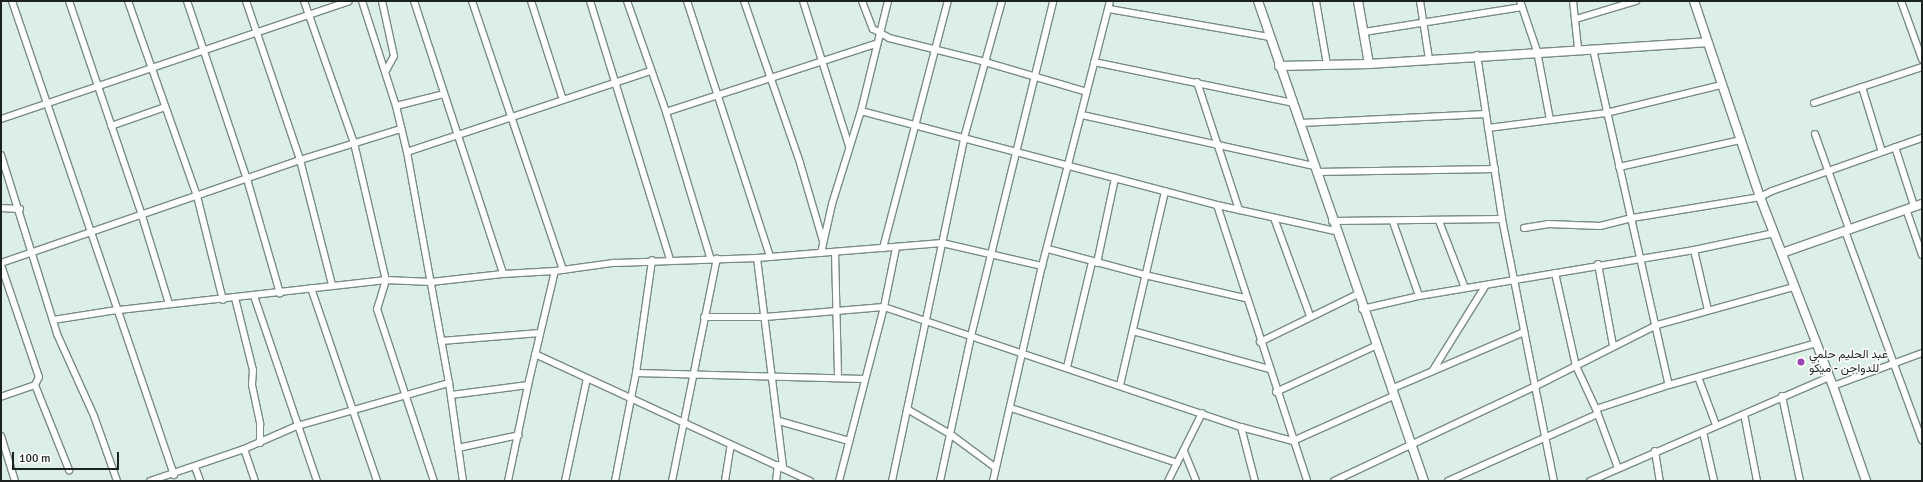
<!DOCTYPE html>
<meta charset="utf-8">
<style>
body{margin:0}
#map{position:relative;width:1923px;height:482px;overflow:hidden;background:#dbefe6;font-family:Signika,Vazirmatn,sans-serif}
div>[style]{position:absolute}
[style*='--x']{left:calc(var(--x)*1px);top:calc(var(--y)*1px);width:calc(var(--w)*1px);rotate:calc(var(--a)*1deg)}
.roads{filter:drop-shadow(1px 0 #7a8b84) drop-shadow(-1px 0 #7a8b84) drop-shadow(0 1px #7a8b84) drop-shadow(0 -1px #7a8b84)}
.street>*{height:6px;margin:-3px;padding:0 3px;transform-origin:3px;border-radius:3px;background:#fff}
.secondary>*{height:8px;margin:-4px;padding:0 4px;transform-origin:4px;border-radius:4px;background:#fff}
.dots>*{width:11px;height:11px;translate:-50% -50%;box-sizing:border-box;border:2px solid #fff;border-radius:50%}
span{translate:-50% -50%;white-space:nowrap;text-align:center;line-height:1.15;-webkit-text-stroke:3px #fff;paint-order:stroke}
.poi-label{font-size:12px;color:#1b221f}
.left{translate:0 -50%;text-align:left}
.frame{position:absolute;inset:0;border:2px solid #1b221f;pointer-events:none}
.scale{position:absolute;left:12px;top:452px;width:107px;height:18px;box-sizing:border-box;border:2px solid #1b221f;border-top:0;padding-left:5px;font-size:12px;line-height:14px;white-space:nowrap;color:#1b221f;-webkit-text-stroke:3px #fff;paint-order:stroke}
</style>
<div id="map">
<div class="roads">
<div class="street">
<i style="--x:12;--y:1;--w:501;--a:71.13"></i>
<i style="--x:69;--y:1;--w:227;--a:71.2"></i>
<i style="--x:142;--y:216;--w:92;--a:72.9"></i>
<i style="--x:128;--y:1;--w:207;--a:70.5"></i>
<i style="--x:197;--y:196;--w:107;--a:76"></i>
<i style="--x:187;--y:1;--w:188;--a:71.4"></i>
<i style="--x:247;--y:179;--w:119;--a:73.9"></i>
<i style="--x:246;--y:1;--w:168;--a:71.2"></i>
<i style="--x:300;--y:160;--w:129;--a:75.6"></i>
<i style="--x:304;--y:1;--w:151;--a:70.6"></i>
<i style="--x:354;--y:143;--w:141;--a:76.9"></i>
<i style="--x:386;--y:280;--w:30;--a:107"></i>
<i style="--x:377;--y:309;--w:181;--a:71.7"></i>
<i style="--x:362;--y:1;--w:110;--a:72.1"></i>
<i style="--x:396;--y:106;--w:47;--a:76.6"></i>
<i style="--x:407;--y:152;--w:235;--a:79.7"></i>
<i style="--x:449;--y:383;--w:99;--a:81.9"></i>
<i style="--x:382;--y:1;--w:56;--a:77.7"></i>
<i style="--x:394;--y:56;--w:18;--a:119"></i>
<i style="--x:414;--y:1;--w:287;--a:71.9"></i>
<i style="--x:472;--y:1;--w:284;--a:71.3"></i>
<i style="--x:531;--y:1;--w:104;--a:72.1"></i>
<i style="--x:590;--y:1;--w:271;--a:72.8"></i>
<i style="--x:627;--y:1;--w:118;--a:70.6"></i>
<i style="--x:666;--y:112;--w:152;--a:73.1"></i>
<i style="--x:687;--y:1;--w:269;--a:72"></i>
<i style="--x:744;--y:1;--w:171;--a:70.9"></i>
<i style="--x:800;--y:163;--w:81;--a:73.6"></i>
<i style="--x:803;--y:1;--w:152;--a:72.4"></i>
<i style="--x:862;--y:1;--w:30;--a:69"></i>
<i style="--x:873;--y:29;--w:18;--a:29"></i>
<i style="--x:889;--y:38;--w:99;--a:14"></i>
<i style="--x:985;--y:62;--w:106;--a:16.4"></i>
<i style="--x:1316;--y:1;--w:65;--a:80.2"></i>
<i style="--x:1420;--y:1;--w:59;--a:81.2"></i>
<i style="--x:1520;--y:1;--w:53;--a:71.2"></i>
<i style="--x:1537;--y:51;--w:70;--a:79.3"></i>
<i style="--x:1573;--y:1;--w:47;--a:83.9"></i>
<i style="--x:1901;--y:1;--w:62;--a:70.1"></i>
<i style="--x:1109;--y:9;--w:162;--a:9.9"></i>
<i style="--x:1576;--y:19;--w:63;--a:-16.7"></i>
<i style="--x:1364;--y:32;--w:160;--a:-9"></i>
<i style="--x:1593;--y:49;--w:344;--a:77.3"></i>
<i style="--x:1477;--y:55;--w:166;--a:81.3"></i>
<i style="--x:1502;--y:219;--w:267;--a:78.8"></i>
<i style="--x:1094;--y:62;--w:203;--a:11.6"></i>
<i style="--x:1197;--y:82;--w:135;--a:71.8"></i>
<i style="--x:1814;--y:103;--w:51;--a:-18.4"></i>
<i style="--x:396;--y:106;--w:49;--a:-14"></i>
<i style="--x:861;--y:111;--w:368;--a:14.8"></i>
<i style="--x:1217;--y:205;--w:121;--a:12.4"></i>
<i style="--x:666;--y:112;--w:220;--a:-18"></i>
<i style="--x:1082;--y:115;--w:238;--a:12.4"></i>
<i style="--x:1;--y:119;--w:367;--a:-18.7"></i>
<i style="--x:1301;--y:123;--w:185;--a:-2.8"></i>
<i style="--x:111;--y:126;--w:57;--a:-19.4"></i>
<i style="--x:1488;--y:128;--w:119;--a:-7.2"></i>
<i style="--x:1606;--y:113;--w:118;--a:-13.7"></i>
<i style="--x:1815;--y:134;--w:101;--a:70.3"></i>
<i style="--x:1895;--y:147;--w:62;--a:72.1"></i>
<i style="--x:407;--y:152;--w:257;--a:-18.4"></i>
<i style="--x:1882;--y:152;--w:68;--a:-107.1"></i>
<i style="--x:1862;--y:87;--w:63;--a:-18.4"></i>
<i style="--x:1;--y:155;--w:188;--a:72.6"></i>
<i style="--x:57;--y:334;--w:90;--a:65.7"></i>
<i style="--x:94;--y:416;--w:69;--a:70.5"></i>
<i style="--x:1619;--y:167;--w:125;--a:-12.5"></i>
<i style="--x:1316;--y:172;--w:179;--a:-1"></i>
<i style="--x:1217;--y:205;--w:290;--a:71.9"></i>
<i style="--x:1;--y:208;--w:19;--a:3"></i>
<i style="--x:1906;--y:209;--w:49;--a:70.8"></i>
<i style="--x:1274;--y:218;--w:104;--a:69.8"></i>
<i style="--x:1332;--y:221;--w:170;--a:-0.7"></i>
<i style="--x:1439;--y:221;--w:72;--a:68.8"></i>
<i style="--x:1393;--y:222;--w:78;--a:70.6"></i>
<i style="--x:1524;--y:228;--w:24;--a:-9"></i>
<i style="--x:1548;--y:224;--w:52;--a:2.2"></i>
<i style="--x:1600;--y:226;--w:33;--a:-14"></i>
<i style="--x:1632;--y:218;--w:130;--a:-9.3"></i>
<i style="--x:1760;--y:197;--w:13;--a:-27"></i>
<i style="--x:1772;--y:191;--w:159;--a:-19.5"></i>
<i style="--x:1845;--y:231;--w:223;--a:69.8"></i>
<i style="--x:883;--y:248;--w:255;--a:-75.3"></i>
<i style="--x:1048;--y:249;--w:100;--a:15"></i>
<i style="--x:1145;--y:275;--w:103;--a:13"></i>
<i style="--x:1694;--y:250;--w:62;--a:76.9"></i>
<i style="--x:835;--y:252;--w:126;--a:88.6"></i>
<i style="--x:821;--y:253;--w:50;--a:-77.3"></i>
<i style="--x:832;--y:204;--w:97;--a:-72.7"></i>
<i style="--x:861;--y:111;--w:113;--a:-76.2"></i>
<i style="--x:757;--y:258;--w:212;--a:82.9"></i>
<i style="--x:1;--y:263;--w:316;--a:-19"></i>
<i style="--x:300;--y:160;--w:106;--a:-17.1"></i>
<i style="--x:1097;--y:263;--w:87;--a:-78"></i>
<i style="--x:1598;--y:264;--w:83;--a:79.6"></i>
<i style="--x:1;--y:265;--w:118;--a:71.3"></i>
<i style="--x:39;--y:377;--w:9;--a:117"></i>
<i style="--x:35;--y:385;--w:36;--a:161"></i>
<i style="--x:1555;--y:273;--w:95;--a:77.3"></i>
<i style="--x:1576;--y:366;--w:47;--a:65.1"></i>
<i style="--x:1596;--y:409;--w:63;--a:69.6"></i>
<i style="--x:311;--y:288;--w:204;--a:71.1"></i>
<i style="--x:254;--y:296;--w:195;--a:71.2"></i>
<i style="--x:235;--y:298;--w:74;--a:76"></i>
<i style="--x:253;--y:370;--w:15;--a:94"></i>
<i style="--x:252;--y:385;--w:40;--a:78"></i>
<i style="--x:260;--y:424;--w:19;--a:90"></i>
<i style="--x:1362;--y:309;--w:58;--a:-12.8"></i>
<i style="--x:1419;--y:296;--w:279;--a:-9.5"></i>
<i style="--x:1694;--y:250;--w:82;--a:-12"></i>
<i style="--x:704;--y:317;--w:61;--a:0"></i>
<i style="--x:765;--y:317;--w:119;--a:-4.8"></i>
<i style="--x:884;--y:307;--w:377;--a:18.6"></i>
<i style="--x:1241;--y:427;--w:54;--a:15.1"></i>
<i style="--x:1293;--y:441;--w:110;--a:-24.2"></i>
<i style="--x:53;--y:320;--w:58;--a:-9"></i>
<i style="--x:110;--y:311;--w:278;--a:-6.4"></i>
<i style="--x:386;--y:280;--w:45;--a:2.5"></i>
<i style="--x:431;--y:282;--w:72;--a:-6.3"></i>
<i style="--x:503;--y:274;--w:52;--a:-3.3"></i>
<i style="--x:555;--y:271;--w:59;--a:-7.9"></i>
<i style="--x:613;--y:263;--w:144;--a:-2"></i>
<i style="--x:757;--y:258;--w:186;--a:-4.6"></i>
<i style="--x:942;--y:243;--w:103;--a:13"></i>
<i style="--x:1133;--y:331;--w:141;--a:15.6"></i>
<i style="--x:441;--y:341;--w:99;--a:-4.6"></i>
<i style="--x:1260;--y:342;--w:109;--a:-26.1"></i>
<i style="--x:535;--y:354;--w:303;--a:24.8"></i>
<i style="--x:1067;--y:367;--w:108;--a:-76.6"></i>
<i style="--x:1433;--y:370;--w:100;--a:-58.1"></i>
<i style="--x:636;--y:373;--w:228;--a:1.5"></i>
<i style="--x:1698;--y:377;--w:51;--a:69.4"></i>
<i style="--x:35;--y:385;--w:92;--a:68.2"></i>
<i style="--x:1120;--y:385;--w:199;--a:-76.9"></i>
<i style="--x:1833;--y:386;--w:95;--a:-20.3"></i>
<i style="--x:1391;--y:389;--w:145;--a:-23.2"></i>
<i style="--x:1276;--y:392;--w:109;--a:-24.9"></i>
<i style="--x:451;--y:395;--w:78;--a:-7.4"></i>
<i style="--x:1782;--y:396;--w:87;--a:78"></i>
<i style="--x:1011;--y:408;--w:175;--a:18.3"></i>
<i style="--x:907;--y:409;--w:50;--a:30.2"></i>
<i style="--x:950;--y:434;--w:57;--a:36.5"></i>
<i style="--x:1596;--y:409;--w:77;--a:-18.2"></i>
<i style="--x:1669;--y:385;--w:153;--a:-15.9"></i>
<i style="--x:1744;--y:414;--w:68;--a:79"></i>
<i style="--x:779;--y:421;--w:73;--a:15.9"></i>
<i style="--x:1241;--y:427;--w:56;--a:75.5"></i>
<i style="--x:1703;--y:432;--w:50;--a:77.3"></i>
<i style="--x:1;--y:436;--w:47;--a:72.7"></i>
<i style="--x:458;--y:448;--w:62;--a:-12"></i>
<i style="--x:244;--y:449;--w:34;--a:71"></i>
<i style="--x:1184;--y:451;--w:32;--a:68"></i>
<i style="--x:1655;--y:451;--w:30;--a:81"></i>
<i style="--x:195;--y:467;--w:15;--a:70"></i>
<i style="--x:150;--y:481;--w:99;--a:-18.8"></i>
<i style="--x:244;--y:449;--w:58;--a:-23.5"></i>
<i style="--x:297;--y:426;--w:158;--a:-15.8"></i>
<i style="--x:508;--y:481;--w:98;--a:-78.2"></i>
<i style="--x:528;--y:385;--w:117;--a:-76.7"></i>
<i style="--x:565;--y:481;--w:105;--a:-77.9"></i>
<i style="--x:615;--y:481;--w:110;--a:-79"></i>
<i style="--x:636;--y:373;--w:114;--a:-81.9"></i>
<i style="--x:672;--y:481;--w:227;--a:-78.6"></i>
<i style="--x:725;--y:481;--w:36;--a:-81"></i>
<i style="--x:776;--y:481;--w:16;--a:-83"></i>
<i style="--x:839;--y:481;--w:180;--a:-75.5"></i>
<i style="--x:884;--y:307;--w:60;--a:-78.5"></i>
<i style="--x:892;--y:481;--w:350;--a:-78.1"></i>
<i style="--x:964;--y:138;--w:142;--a:-74.5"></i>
<i style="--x:940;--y:481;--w:148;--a:-77.9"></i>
<i style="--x:971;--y:336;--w:345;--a:-76.2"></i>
<i style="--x:993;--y:481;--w:221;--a:-77.2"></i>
<i style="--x:1042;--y:266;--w:274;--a:-75.6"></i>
<i style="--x:1168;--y:481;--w:76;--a:-63.4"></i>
<i style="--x:1334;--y:481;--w:223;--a:-25.2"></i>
<i style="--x:1536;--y:386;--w:136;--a:-26.8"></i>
<i style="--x:1657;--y:325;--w:141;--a:-15.6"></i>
<i style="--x:1448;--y:481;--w:164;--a:-24.1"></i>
<i style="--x:1590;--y:481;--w:261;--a:-23.5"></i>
</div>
<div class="secondary">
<i style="--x:1258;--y:1;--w:508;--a:70.92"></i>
<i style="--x:1358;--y:1;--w:64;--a:80.1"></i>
<i style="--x:1694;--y:1;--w:207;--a:71.4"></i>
<i style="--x:1760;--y:197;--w:203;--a:68.9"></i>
<i style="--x:1833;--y:386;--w:101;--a:70.8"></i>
<i style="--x:1279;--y:66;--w:90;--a:-1.3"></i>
<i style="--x:1369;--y:64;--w:338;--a:-3.7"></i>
<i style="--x:1782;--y:253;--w:148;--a:-19.3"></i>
</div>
</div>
<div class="dots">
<i style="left:1801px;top:362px;background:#9a45b3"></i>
</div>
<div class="poi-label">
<span class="left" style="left:1809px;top:362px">عبد الحليم حلمي<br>للدواجن - ميكو</span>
</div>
<div class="frame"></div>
<div class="scale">100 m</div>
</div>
